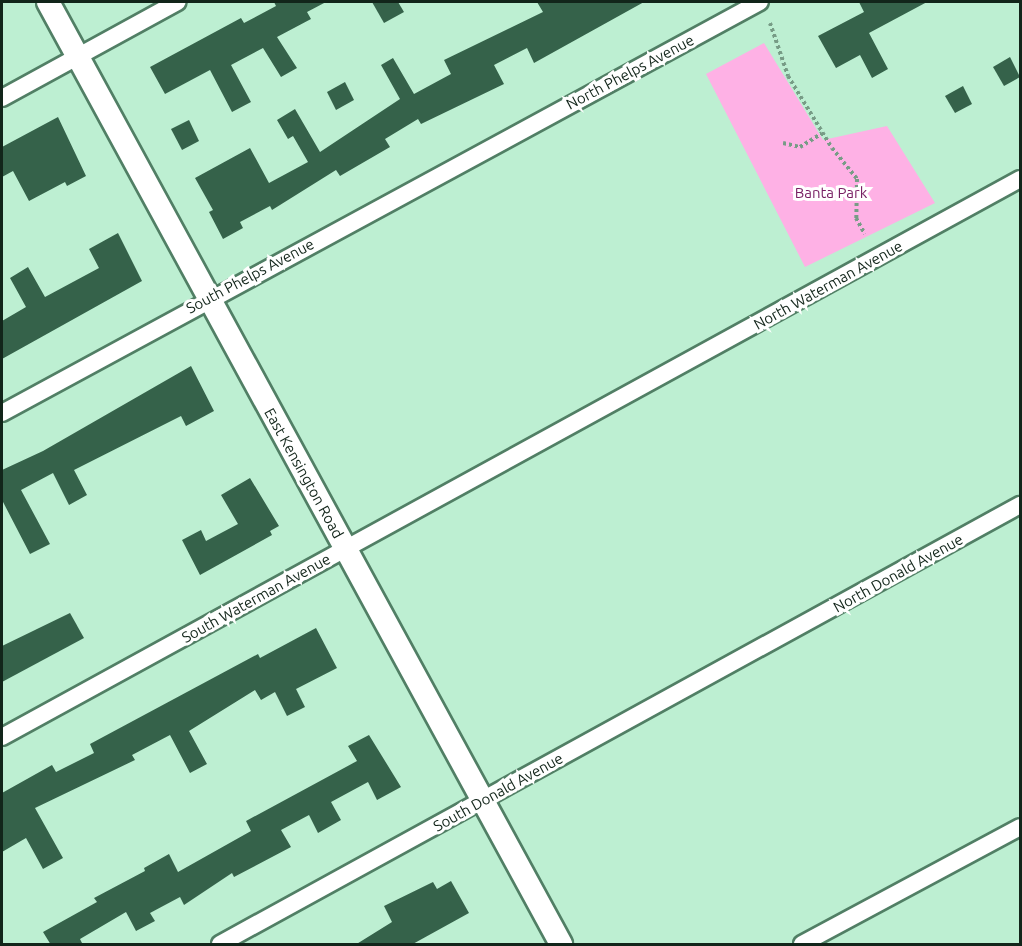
<!DOCTYPE html>
<style>
body{margin:0}
#map{position:relative;width:1022px;height:946px;overflow:hidden;background:#bdefd2;font-family:Ubuntu,sans-serif}
div>[style]{position:absolute}
[style*='--x']{left:calc(var(--x)*1px);top:calc(var(--y)*1px);width:calc(var(--w)*1px);rotate:calc(var(--a)*1deg)}
.green>*{inset:0;background:#feb1e5}
.building>*{inset:0;background:#35624a}
.path>*{height:4px;margin-top:-2px;transform-origin:0;background:repeating-linear-gradient(90deg,#779c86 0 3px,transparent 0 6px)}
.roads{filter:drop-shadow(2px 0 #517f65) drop-shadow(-2px 0 #517f65) drop-shadow(0 2px #517f65) drop-shadow(0 -2px #517f65)}
.street>*{height:16px;margin:-8px;padding:0 8px;transform-origin:8px;border-radius:8px;background:#fff}
.secondary>*{height:22px;margin:-11px;padding:0 11px;transform-origin:11px;border-radius:11px;background:#fff}
span{translate:-50% -50%;white-space:nowrap;text-align:center;line-height:1.15;-webkit-text-stroke:6px #fff;paint-order:stroke}
.street-label{font-size:15px;color:#12251a}
.park-label{font-size:15px;color:#771e62}
.frame{position:absolute;inset:0;border:3px solid #12251a;pointer-events:none}
</style>
<div id="map">
<div class="green">
<i style="clip-path:polygon(764px 43px,823px 140px,887px 126px,935px 203px,805px 267px,706px 74px)"></i>
</div>
<div class="building">
<i style="clip-path:polygon(274px 2px,326px 2px,307px 12px,311px 19px,277px 37px,297px 68px,281px 77px,263px 48px,231px 65px,251px 102px,232px 112px,210px 70px,165px 94px,150px 67px,241px 18px,244px 23px,276px 6px)"></i>
<i style="clip-path:polygon(372px 2px,398px 2px,404px 12px,384px 23px)"></i>
<i style="clip-path:polygon(537px 2px,644px 2px,534px 63px,527px 48px,494px 65px,504px 84px,421px 124px,418px 119px,385px 139px,390px 147px,340px 176px,336px 170px,272px 210px,270px 206px,240px 222px,243px 228px,223px 239px,209px 212px,213px 210px,195px 178px,250px 148px,269px 183px,308px 162px,293px 136px,288px 139px,277px 120px,295px 109px,320px 152px,400px 99px,381px 65px,393px 58px,414px 94px,451px 74px,444px 60px,543px 12px)"></i>
<i style="clip-path:polygon(859px 2px,927px 2px,869px 33px,888px 69px,872px 78px,860px 55px,836px 68px,818px 36px,864px 12px)"></i>
<i style="clip-path:polygon(1010px 57px,1020px 77px,1004px 86px,993px 67px)"></i>
<i style="clip-path:polygon(345px 82px,354px 100px,336px 110px,327px 92px)"></i>
<i style="clip-path:polygon(963px 86px,972px 104px,955px 113px,945px 96px)"></i>
<i style="clip-path:polygon(58px 117px,86px 176px,67px 186px,65px 182px,29px 201px,13px 171px,2px 177px,2px 147px)"></i>
<i style="clip-path:polygon(189px 120px,199px 141px,182px 150px,171px 129px)"></i>
<i style="clip-path:polygon(118px 233px,142px 281px,2px 359px,2px 321px,26px 307px,10px 278px,28px 267px,45px 297px,99px 268px,89px 249px)"></i>
<i style="clip-path:polygon(191px 366px,214px 411px,186px 426px,181px 416px,74px 470px,87px 495px,69px 505px,53px 473px,21px 490px,50px 544px,30px 554px,2px 500px,2px 470px,43px 451px)"></i>
<i style="clip-path:polygon(250px 478px,279px 526px,270px 531px,272px 535px,200px 575px,182px 540px,201px 530px,206px 541px,238px 524px,221px 495px)"></i>
<i style="clip-path:polygon(70px 613px,84px 638px,2px 682px,2px 646px)"></i>
<i style="clip-path:polygon(316px 628px,337px 668px,296px 689px,305px 707px,287px 716px,275px 692px,261px 700px,255px 690px,189px 731px,207px 764px,190px 773px,170px 735px,132px 755px,135px 760px,35px 808px,63px 858px,43px 869px,26px 838px,2px 852px,2px 793px,52px 765px,56px 772px,94px 753px,90px 744px,258px 654px,260px 658px)"></i>
<i style="clip-path:polygon(369px 735px,401px 787px,377px 800px,368px 782px,331px 802px,341px 820px,318px 833px,309px 815px,281px 830px,291px 847px,234px 877px,232px 873px,184px 905px,180px 897px,150px 913px,155px 921px,136px 931px,126px 912px,80px 939px,83px 945px,51px 945px,43px 932px,97px 902px,94px 898px,145px 871px,144px 868px,169px 854px,178px 872px,251px 831px,246px 821px,357px 761px,348px 746px)"></i>
<i style="clip-path:polygon(451px 881px,469px 913px,411px 945px,355px 945px,392px 922px,384px 906px,433px 882px,437px 889px)"></i>
</div>
<div class="path">
<i style="--x:770;--y:23;--w:56;--a:71.2"></i>
<i style="--x:788;--y:76;--w:84;--a:58.6"></i>
<i style="--x:832;--y:148;--w:40;--a:51"></i>
<i style="--x:857;--y:179;--w:39;--a:91"></i>
<i style="--x:856;--y:218;--w:18;--a:61"></i>
<i style="--x:783;--y:143;--w:17;--a:13"></i>
<i style="--x:800;--y:147;--w:26;--a:-32"></i>
</div>
<div class="roads">
<div class="street">
<i style="--x:2;--y:98;--w:200;--a:-28.7"></i>
<i style="--x:2;--y:413;--w:862;--a:-28.47"></i>
<i style="--x:2;--y:737;--w:1161;--a:-28.73"></i>
<i style="--x:220;--y:944;--w:913;--a:-28.76"></i>
<i style="--x:802;--y:944;--w:247;--a:-28.2"></i>
</div>
<div class="secondary">
<i style="--x:48;--y:2;--w:1073;--a:61.43"></i>
</div>
</div>
<div class="street-label">
<span style="left:630px;top:72px;rotate:-28deg">North Phelps Avenue</span>
<span style="left:250px;top:276px;rotate:-28deg">South Phelps Avenue</span>
<span style="left:828px;top:285px;rotate:-29deg">North Waterman Avenue</span>
<span style="left:304px;top:473px;rotate:61deg">East Kensington Road</span>
<span style="left:898px;top:573px;rotate:-29deg">North Donald Avenue</span>
<span style="left:256px;top:598px;rotate:-29deg">South Waterman Avenue</span>
<span style="left:498px;top:792px;rotate:-29deg">South Donald Avenue</span>
</div>
<div class="park-label">
<span style="left:831px;top:193px">Banta Park</span>
</div>
<div class="frame"></div>
</div>
